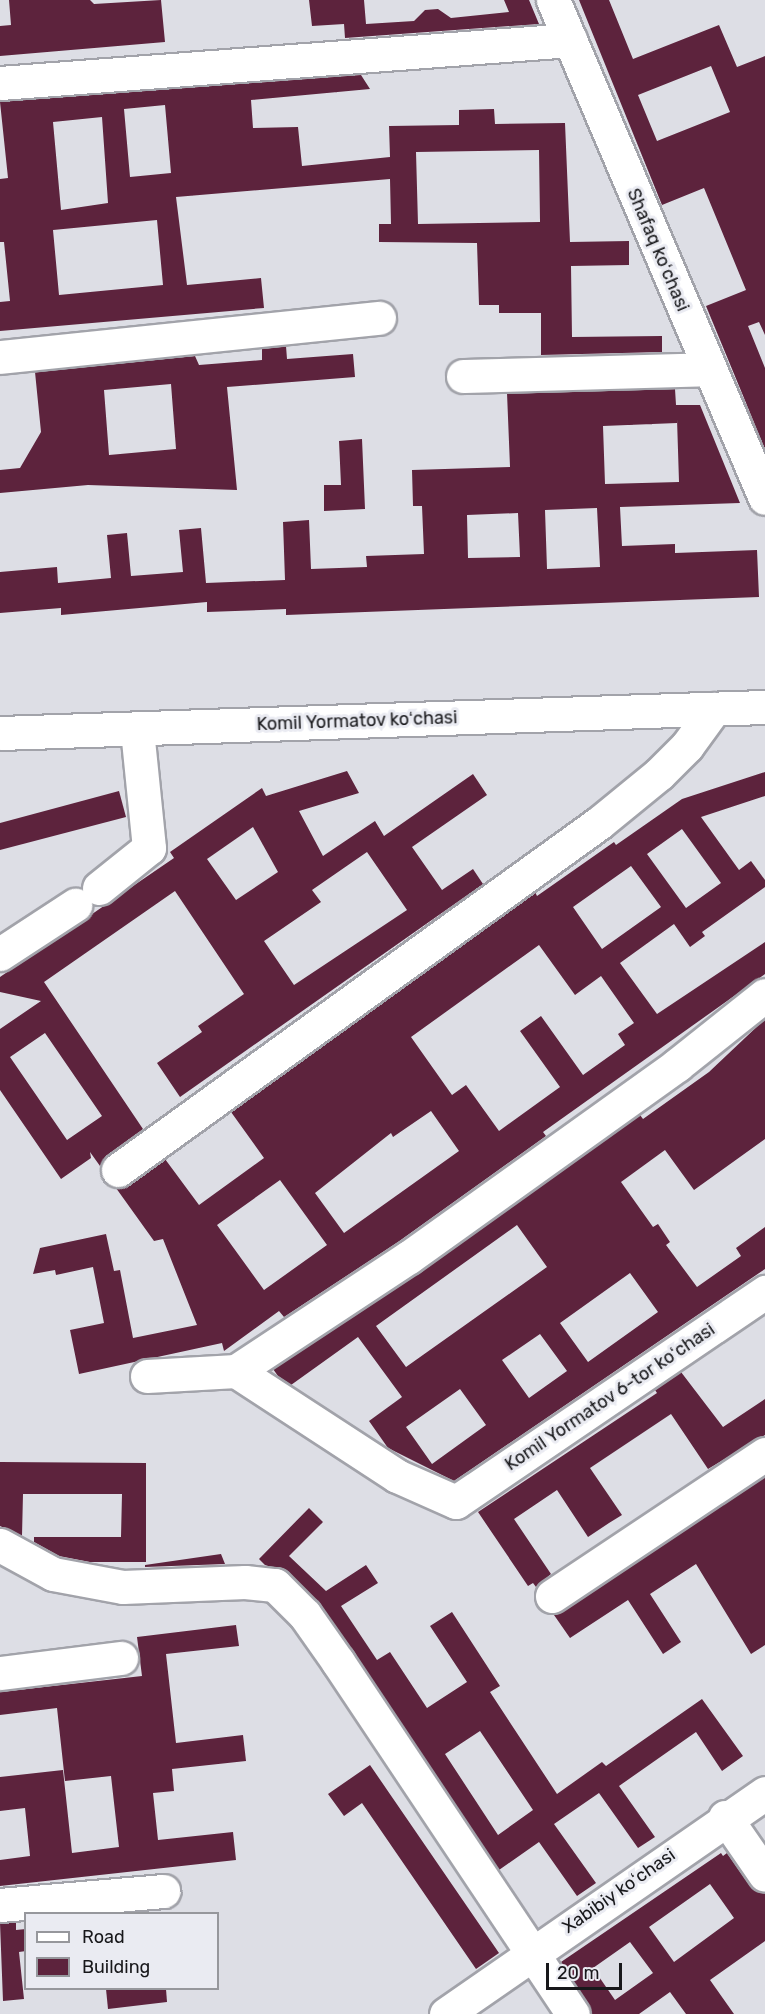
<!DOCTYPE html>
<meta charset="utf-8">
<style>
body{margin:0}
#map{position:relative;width:765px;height:2014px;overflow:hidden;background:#dddee5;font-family:Rubik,sans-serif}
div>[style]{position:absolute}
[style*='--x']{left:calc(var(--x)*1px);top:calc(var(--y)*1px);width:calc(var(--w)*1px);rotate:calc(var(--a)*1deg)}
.building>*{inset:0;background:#5d233d}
.roads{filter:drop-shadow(2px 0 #a2a3aa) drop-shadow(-2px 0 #a2a3aa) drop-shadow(0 2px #a2a3aa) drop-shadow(0 -2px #a2a3aa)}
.minor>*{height:33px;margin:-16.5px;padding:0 16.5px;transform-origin:16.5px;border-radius:16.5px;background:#fff}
span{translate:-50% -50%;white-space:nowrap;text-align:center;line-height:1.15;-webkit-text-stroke:6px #eaebf2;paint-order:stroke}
.street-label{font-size:18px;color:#18181b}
.legend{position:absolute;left:24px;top:1912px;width:195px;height:78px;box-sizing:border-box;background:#eaebf2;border:2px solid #96979c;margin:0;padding:8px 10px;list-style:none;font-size:18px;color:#18181b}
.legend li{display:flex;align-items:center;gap:12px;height:30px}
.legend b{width:30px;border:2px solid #96979c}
.scale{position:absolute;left:546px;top:1963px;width:76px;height:27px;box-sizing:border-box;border:3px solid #18181b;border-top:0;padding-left:8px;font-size:18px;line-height:21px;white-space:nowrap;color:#18181b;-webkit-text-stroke:4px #eaebf2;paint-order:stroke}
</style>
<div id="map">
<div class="building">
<i style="clip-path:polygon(9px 0,90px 0,94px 4px,161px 0,165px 42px,0 56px,0 26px,11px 25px)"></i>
<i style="clip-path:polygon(309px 0,364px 0,366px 24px,414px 21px,425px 10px,438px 9px,451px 18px,509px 12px,504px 0,529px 0,539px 24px,345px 38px,344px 24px,312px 26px)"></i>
<i style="clip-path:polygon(evenodd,579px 0,609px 0,633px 59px,719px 25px,737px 67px,765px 56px,765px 335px,759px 322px,748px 326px,765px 368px,765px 449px,706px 306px,746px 290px,704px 188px,662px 205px,579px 0,711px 66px,730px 112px,657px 141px,638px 95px,711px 66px)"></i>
<i style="clip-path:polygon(evenodd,361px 75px,370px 89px,251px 100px,253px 128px,298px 127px,302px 166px,390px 157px,389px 126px,459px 125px,459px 110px,494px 109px,495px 124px,565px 123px,570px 242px,629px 241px,629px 265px,571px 266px,572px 337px,662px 336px,662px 352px,541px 355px,541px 313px,499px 313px,499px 305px,479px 305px,477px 243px,379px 242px,379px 224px,391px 224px,390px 179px,176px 197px,187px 285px,261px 278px,264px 308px,0 331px,0 302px,10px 301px,4px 242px,0 242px,0 179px,8px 178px,0 102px,361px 75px,165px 105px,171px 173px,130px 177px,124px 109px,165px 105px,361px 75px,102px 117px,108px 203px,61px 210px,53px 122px,102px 117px,361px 75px,539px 150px,540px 222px,418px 224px,416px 152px,539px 150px,361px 75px,157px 220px,163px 285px,59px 295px,53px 230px,157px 220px)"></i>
<i style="clip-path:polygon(evenodd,286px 346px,287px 359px,353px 354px,355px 377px,227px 387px,237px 490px,88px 485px,0 493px,0 470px,20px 468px,41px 432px,35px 372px,195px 356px,199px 365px,262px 360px,262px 349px,286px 346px,171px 384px,176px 449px,109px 455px,104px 390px,171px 384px)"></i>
<i style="clip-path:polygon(evenodd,675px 389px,676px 405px,700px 405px,740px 503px,620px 507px,622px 546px,675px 544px,675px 553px,757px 550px,759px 597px,286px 615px,286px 609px,207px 612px,207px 602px,61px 615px,61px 608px,0 613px,0 572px,57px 567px,58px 583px,111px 578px,107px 535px,127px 533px,131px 576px,183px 572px,179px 530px,201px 528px,206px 583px,285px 580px,283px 522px,309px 520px,311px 569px,367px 567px,366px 556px,424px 554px,422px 506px,413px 506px,412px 470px,510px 467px,507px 393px,675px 389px,677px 419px,679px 482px,605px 484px,603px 426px,677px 423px,677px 419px,675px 389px,597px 508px,600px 567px,547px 569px,545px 510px,597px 508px,675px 389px,518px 513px,520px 557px,468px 558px,467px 515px,518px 513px)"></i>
<i style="clip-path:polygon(362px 439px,365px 509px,324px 511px,324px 485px,341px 485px,339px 441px)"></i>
<i style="clip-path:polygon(evenodd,347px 771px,359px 793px,299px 811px,323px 856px,375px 821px,384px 836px,473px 774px,487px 795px,412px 847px,442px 890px,473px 869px,483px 884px,180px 1097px,157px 1063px,202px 1032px,198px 1026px,244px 994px,175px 891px,44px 982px,143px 1129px,107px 1155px,100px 1166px,90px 1152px,91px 1158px,61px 1179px,0 1090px,0 1029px,41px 1001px,0 992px,0 977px,174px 858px,170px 852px,262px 788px,266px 796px,347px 771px,253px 827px,278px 872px,236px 900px,207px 859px,253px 827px,347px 771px,367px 852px,407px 910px,294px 985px,264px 941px,321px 902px,312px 890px,367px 852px,347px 771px,45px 1033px,102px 1116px,67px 1140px,10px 1057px,45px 1033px)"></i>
<i style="clip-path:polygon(evenodd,765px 772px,765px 796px,701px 817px,739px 870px,751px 861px,765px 880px,765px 887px,702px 932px,705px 936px,690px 947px,674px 924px,620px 963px,657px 1014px,765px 942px,765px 974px,543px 1132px,546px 1136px,398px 1242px,284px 1317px,279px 1311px,224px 1351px,222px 1343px,79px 1374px,70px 1330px,104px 1323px,93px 1267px,56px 1275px,55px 1270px,33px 1274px,40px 1248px,106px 1234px,114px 1271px,120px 1270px,133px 1338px,197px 1325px,163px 1239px,154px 1241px,116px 1188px,129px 1185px,165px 1159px,199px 1205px,264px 1158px,231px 1112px,535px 892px,537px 896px,614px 842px,616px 845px,682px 799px,765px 772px,682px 829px,721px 883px,686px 908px,647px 854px,682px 829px,765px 772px,631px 866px,661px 907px,602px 949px,573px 907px,631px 866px,765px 772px,539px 945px,575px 995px,601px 976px,634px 1023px,618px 1034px,625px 1045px,583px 1075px,541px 1016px,520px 1031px,560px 1087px,499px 1131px,466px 1085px,452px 1095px,411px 1037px,539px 945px,765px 772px,431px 1111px,459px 1151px,344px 1233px,315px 1193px,391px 1133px,393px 1137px,431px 1111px,765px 772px,280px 1180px,327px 1245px,264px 1290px,217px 1225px,280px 1180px)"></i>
<i style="clip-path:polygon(119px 791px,126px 817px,0 850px,0 823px)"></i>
<i style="clip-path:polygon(evenodd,765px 1019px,765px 1139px,694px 1190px,665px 1150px,621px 1182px,653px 1227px,658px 1224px,670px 1242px,666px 1245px,697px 1287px,741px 1256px,736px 1248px,765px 1227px,765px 1269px,454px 1481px,388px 1448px,369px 1421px,402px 1397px,358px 1337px,291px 1385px,278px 1376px,273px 1369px,420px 1272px,640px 1115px,643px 1119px,709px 1072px,765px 1019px,517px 1225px,547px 1267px,406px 1367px,376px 1326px,517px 1225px,765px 1019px,630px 1273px,658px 1312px,588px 1362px,560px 1323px,630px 1273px,765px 1019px,540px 1334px,567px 1371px,529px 1398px,502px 1360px,540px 1334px,765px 1019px,460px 1389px,486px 1425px,432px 1464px,406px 1427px,460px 1389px)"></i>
<i style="clip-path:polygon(681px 1372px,723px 1427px,765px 1399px,765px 1435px,708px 1469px,671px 1414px,590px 1468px,622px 1515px,609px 1523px,588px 1537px,557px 1490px,514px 1519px,551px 1574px,536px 1587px,533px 1583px,528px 1586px,478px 1512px,657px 1393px,655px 1390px)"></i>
<i style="clip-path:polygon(0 1462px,146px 1463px,146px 1562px,90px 1562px,59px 1556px,34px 1542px,34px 1537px,121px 1537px,122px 1494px,23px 1494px,22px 1536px,0 1526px)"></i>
<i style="clip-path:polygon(765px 1477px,765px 1645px,751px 1654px,696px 1564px,650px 1594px,681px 1642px,663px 1654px,628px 1600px,570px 1638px,554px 1615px)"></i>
<i style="clip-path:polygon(evenodd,309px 1508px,323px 1522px,289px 1556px,326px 1591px,366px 1565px,378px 1583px,341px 1606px,377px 1660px,390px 1652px,427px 1708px,467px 1682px,430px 1626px,452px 1612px,500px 1686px,490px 1692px,557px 1794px,602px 1762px,606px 1766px,702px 1699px,743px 1756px,722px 1771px,696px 1732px,619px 1786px,655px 1837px,638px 1848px,599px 1793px,554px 1824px,596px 1883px,577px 1896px,539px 1842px,499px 1870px,320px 1604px,288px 1572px,265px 1565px,259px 1559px,309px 1508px,480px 1731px,533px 1810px,498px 1835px,445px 1754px,480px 1731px)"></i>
<i style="clip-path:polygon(221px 1554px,225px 1564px,145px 1567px,145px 1565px)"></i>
<i style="clip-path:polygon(236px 1625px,239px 1646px,166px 1654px,176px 1743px,243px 1735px,246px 1761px,172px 1769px,174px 1791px,153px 1793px,158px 1840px,233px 1832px,236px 1860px,0 1886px,0 1860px,30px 1856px,25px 1808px,0 1811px,0 1777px,63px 1770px,72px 1853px,119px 1847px,111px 1776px,65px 1781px,57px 1708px,0 1715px,0 1692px,142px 1676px,137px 1637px)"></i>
<i style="clip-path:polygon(370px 1765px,499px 1953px,476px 1969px,362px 1803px,344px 1816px,328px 1794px)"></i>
<i style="clip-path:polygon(evenodd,721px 1853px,723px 1856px,727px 1853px,750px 1886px,765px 1893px,765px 1941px,710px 1980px,734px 2014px,686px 2014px,670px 1992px,639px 2014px,592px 2014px,561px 1962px,721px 1853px,710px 1884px,734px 1918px,674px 1962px,649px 1927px,710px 1884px,721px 1853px,630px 1942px,653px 1973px,615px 2000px,593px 1968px,630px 1942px)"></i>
<i style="clip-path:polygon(16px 1922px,16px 1930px,26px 1929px,26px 1951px,19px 1952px,24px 1999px,3px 2001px,0 1923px)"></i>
<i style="clip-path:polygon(106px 1989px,166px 1989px,167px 2002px,108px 2009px)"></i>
</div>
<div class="roads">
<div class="minor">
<i style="--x:553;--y:0;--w:541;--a:66.94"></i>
<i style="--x:0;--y:83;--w:572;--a:-4.31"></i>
<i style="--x:0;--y:357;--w:381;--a:-5.9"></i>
<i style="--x:463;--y:376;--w:245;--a:-1.6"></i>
<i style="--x:0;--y:733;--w:765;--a:-1.95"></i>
<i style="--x:99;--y:888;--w:64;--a:-38.7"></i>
<i style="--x:149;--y:848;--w:120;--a:-95.8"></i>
<i style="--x:0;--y:954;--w:90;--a:-33.2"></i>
<i style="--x:118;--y:1170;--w:593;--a:-35.81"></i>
<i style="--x:599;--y:823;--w:77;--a:-39.2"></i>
<i style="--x:659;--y:774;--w:40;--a:-45"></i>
<i style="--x:687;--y:746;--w:46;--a:-53.9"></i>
<i style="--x:236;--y:1371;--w:192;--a:33.1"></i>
<i style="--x:397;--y:1476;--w:64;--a:23.8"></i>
<i style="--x:456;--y:1502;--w:374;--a:-34.2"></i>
<i style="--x:147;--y:1376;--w:89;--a:-3.2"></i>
<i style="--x:236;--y:1371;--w:207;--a:-33.4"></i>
<i style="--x:409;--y:1257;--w:330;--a:-35.6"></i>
<i style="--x:677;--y:1065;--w:112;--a:-38.5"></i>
<i style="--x:0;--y:1545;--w:60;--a:28.7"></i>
<i style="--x:53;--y:1574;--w:71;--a:10.5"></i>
<i style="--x:123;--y:1587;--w:122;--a:-2.3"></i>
<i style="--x:245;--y:1582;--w:30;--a:6"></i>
<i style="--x:275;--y:1585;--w:42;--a:45"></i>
<i style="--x:305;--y:1615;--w:57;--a:54.9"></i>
<i style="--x:338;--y:1662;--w:423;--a:56.3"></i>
<i style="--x:552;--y:1596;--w:256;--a:-33.7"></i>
<i style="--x:0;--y:1673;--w:122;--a:-7.1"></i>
<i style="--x:725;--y:1817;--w:70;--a:55.4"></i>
<i style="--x:0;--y:1905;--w:164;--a:-4.9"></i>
<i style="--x:446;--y:2014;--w:388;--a:-34.7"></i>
</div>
</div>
<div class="street-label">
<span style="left:658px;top:250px;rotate:67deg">Shafaq koʻchasi</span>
<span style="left:357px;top:721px;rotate:-2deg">Komil Yormatov koʻchasi</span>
<span style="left:610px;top:1397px;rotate:-34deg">Komil Yormatov 6-tor koʻchasi</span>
<span style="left:619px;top:1891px;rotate:-35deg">Xabibiy koʻchasi</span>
</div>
<ul class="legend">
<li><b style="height:8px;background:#fff"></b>Road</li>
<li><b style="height:16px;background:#5d233d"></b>Building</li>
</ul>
<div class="scale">20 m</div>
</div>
